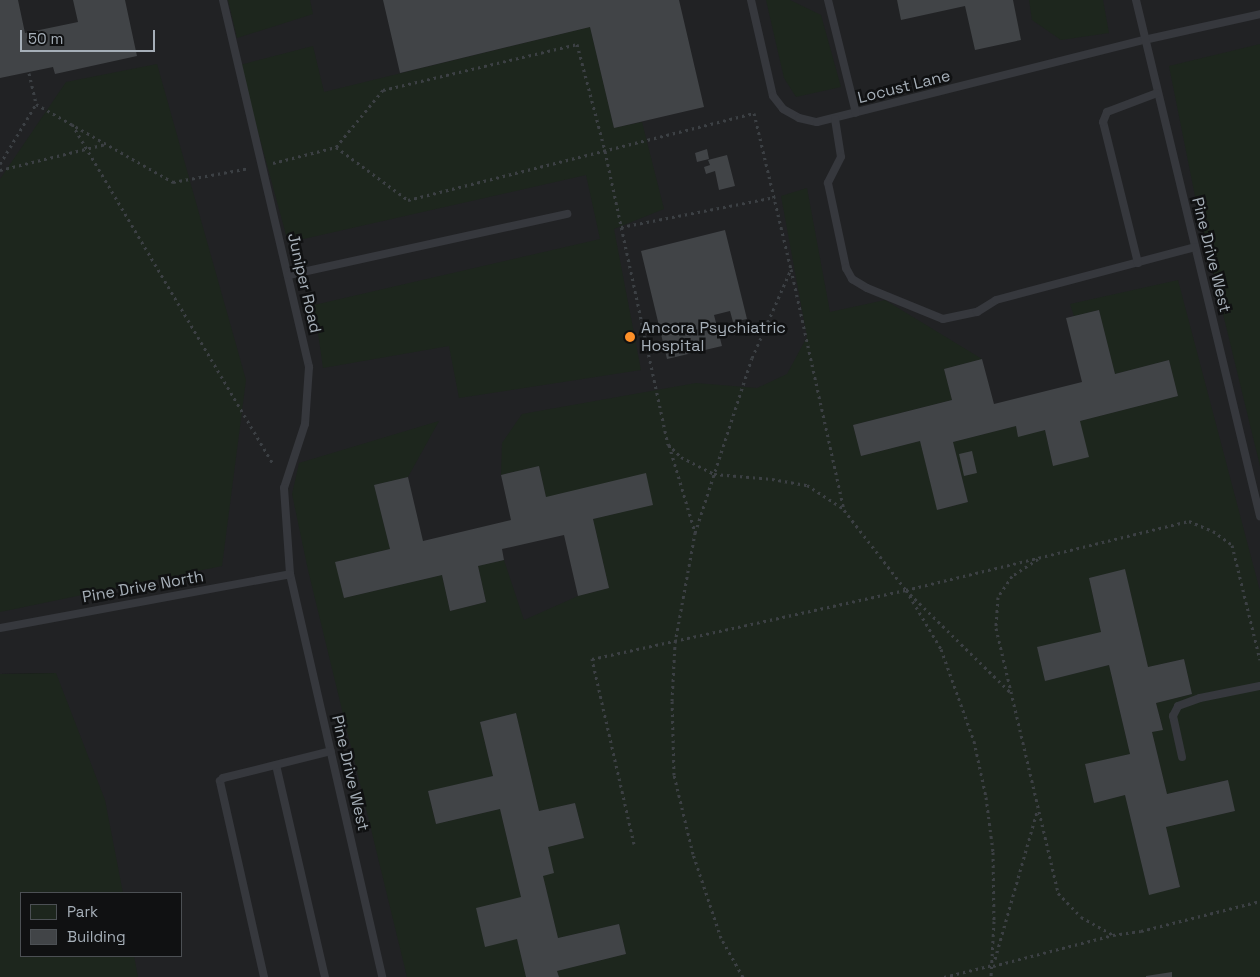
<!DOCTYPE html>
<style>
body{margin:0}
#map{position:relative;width:1260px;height:977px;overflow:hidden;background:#151617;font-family:"Space Grotesk",sans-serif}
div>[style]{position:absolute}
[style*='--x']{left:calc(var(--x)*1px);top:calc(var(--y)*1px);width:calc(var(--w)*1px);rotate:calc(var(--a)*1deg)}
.built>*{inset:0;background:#212224}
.green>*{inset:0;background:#1d261d}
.building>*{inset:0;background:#414447}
.path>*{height:3px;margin-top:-1.5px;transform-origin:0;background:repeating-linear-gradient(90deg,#3c4044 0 2.5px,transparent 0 6.5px)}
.service>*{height:8px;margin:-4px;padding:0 4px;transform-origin:4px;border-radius:4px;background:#36383d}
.dots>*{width:14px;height:14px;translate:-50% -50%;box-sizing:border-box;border:2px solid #101112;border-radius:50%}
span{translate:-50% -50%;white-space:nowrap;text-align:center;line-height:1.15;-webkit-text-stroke:5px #101112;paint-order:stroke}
.street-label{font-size:16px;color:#a6afb8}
.poi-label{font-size:16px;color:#a6afb8}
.left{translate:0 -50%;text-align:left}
.legend{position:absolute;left:20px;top:892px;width:162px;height:65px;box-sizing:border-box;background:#101112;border:1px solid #4c5054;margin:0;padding:6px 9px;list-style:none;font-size:15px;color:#a6afb8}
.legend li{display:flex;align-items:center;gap:10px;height:25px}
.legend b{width:25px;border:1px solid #4c5054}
.scale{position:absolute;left:20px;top:30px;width:135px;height:22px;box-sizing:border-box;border:2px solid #a6afb8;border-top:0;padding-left:6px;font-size:15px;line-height:18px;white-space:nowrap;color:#a6afb8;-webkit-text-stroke:4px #101112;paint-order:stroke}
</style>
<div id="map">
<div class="built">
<i style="clip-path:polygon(evenodd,0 0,1260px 0,1260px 977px,0 977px,0 823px,56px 673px,0 674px,0 0,21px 893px,181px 893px,181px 956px,21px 956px,21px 893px)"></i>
</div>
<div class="green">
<i style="clip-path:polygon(228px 0,310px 0,313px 14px,237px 38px)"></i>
<i style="clip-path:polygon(766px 0,790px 0,821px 15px,841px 87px,796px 97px,784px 78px)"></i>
<i style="clip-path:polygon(1029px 0,1103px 0,1109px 33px,1061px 40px,1032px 20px)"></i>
<i style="clip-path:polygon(590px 27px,614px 128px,642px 122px,664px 209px,614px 229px,641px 370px,459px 398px,449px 346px,323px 368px,314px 305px,600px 239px,586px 175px,299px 240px,286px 235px,240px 65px,313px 46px,324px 92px)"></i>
<i style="clip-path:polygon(1260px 44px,1260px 466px,1198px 211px,1169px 66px)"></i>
<i style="clip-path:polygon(157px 64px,246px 380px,222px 566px,0 612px,0 179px,66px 82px)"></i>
<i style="clip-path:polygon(evenodd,807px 188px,830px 312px,885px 300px,982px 359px,944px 369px,952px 400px,853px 425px,861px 456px,920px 441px,938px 510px,968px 502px,953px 442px,1016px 426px,1018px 436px,1045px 430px,1053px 465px,1080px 421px,1178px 396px,1169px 360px,1115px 374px,1099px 310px,1074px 316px,1070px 304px,1178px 280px,1260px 591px,1260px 977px,559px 977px,557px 971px,626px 954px,619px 924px,558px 938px,543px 876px,548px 847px,584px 838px,575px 803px,539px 811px,516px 713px,480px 722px,493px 776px,428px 792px,436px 824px,500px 809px,521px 897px,517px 939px,526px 977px,407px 977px,308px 570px,292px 494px,299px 463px,439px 421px,408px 477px,374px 485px,390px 549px,336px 562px,344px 598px,442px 575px,450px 611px,486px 602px,478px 566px,504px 560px,524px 620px,578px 596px,609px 588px,593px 519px,652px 505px,546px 497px,539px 466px,501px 475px,502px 443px,522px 414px,696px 383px,757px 388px,787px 374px,807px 337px,781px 196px,807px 188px,1125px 570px,1148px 667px,1184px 659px,1192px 694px,1156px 703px,1163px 729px,1152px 732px,1167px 794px,1227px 780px,1235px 811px,1166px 827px,1180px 887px,1149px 894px,1125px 795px,1094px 803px,1085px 765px,1130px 754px,1109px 665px,1045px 681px,1101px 632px,1089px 578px,1125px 570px)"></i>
<i style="clip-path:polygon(56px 673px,105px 800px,123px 893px,21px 893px,21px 956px,134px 956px,138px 977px,0 977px,0 674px)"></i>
</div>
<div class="building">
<i style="clip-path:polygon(0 0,18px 0,25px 33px,78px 22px,73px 0,125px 0,137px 56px,55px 74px,53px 67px,0 78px)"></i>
<i style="clip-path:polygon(383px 0,679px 0,704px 107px,614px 128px,590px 27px,400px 73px)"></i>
<i style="clip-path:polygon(897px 0,1013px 0,1021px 40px,975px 50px,965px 6px,901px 20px)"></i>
<i style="clip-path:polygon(707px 149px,709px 159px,697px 162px,695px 153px)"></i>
<i style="clip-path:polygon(727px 155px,735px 186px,719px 190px,715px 171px,706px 174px,704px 167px,710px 165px,708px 160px)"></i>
<i style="clip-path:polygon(725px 230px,747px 319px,733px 322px,730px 311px,714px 315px,722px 346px,667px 359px,641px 251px)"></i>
<i style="clip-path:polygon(1099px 310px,1115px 374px,1169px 360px,1178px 396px,1080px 421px,1089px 457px,1053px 466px,1045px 430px,1018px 437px,1016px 426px,953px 442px,968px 502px,937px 510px,920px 441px,861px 456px,853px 425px,952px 400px,944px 369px,982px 359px,994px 404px,1082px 382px,1066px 318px)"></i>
<i style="clip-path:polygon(972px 451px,977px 473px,964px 476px,959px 454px)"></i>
<i style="clip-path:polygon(539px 466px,546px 497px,646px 473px,653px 505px,593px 519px,609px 588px,578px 596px,564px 535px,502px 549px,504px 560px,478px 566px,486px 602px,450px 611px,442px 575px,344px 598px,335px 562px,390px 549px,374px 485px,408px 477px,423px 541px,511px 520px,501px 475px)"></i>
<i style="clip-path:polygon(1125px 569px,1148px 667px,1184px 659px,1192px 694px,1156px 703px,1163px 730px,1152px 732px,1167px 794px,1228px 780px,1235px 811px,1166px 827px,1180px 887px,1149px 895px,1125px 795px,1094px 803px,1085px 764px,1130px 754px,1109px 665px,1045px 681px,1037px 647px,1101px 632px,1089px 578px)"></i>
<i style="clip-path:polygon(516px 713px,539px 811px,575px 803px,584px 838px,548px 847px,554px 873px,543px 876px,558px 938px,619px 924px,626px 954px,557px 971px,559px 977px,526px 977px,517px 939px,485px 947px,476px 908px,521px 897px,500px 809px,436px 824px,428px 791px,493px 776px,480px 722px)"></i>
<i style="clip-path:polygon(1172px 972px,1172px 977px,1146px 977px,1146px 976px)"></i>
</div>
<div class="path">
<i style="--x:29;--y:73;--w:32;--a:77"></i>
<i style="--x:36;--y:104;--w:158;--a:29.7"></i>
<i style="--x:173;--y:182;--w:78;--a:-10.3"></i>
<i style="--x:72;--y:124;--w:396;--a:59.4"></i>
<i style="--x:336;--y:147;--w:89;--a:36.4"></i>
<i style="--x:408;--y:200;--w:357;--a:-14.1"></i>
<i style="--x:754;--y:113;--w:160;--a:76.7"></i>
<i style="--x:273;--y:163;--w:65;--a:-14.3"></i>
<i style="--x:336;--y:147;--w:74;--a:-50.5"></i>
<i style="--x:383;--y:90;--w:199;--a:-13.3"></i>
<i style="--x:577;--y:44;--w:111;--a:75.3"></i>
<i style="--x:605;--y:151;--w:300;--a:77.9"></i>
<i style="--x:668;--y:444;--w:18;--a:45"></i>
<i style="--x:681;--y:457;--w:37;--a:27"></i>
<i style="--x:714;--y:474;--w:58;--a:4.9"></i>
<i style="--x:772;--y:479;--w:36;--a:10"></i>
<i style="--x:807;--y:485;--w:44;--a:33"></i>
<i style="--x:0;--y:164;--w:70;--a:-59"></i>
<i style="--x:0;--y:170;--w:109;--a:-13.8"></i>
<i style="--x:621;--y:227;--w:157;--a:-11"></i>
<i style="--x:669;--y:445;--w:91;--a:73.4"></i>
<i style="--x:1038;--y:559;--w:31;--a:147"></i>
<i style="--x:1012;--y:576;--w:25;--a:124"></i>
<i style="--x:998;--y:597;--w:31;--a:94"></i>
<i style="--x:996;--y:628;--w:272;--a:76.8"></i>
<i style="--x:1058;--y:893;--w:33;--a:46"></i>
<i style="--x:1081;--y:917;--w:37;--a:29"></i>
<i style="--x:1113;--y:935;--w:28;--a:-8"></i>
<i style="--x:1141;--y:931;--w:123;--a:-14.1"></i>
<i style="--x:910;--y:594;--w:141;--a:44.4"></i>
<i style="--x:634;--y:844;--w:190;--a:-102.8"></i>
<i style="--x:592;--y:659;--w:321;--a:-12.4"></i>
<i style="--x:906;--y:590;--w:291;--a:-13.7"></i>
<i style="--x:1189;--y:521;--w:26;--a:23"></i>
<i style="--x:1213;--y:531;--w:24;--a:36"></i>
<i style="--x:1232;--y:545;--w:118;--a:76.3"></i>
<i style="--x:995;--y:959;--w:153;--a:-74.1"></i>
<i style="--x:993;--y:966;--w:124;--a:-14.5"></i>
<i style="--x:743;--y:977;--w:45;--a:-119.4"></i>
<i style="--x:721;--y:938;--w:89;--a:-108.4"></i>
<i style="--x:693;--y:854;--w:81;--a:-103.5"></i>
<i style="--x:674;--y:775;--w:74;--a:-91.5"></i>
<i style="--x:672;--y:701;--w:58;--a:-87"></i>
<i style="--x:675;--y:643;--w:112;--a:-79.7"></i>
<i style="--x:695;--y:533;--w:184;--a:-72"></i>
<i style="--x:752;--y:358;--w:97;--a:-66.3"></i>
<i style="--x:791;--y:269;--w:247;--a:77.6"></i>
<i style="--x:844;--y:510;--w:101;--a:52.2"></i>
<i style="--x:906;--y:590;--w:69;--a:59.3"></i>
<i style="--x:941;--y:649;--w:98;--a:70.3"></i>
<i style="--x:974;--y:741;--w:57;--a:77.9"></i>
<i style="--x:986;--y:797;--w:55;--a:82.7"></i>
<i style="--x:993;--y:852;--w:69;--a:89.2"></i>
<i style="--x:994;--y:921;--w:56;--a:93.1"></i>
<i style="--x:944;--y:977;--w:50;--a:-13.8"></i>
</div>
<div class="service">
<i style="--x:223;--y:0;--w:377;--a:76.8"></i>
<i style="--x:309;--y:367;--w:57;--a:94"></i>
<i style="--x:305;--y:424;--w:67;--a:108.2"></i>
<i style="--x:284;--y:488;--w:86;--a:86"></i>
<i style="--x:290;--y:574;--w:413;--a:77.1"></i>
<i style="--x:751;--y:0;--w:98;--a:77.1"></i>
<i style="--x:773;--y:96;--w:16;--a:52"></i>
<i style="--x:783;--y:109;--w:18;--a:29"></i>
<i style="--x:799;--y:118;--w:18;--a:13"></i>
<i style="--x:817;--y:122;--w:337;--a:-14.1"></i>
<i style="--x:1144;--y:40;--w:119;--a:-12.6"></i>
<i style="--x:828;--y:0;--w:116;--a:76.1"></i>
<i style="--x:1136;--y:0;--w:531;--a:76.49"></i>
<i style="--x:835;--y:119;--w:38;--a:81"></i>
<i style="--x:841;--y:157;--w:29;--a:117"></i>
<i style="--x:828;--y:183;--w:87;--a:78"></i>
<i style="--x:846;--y:268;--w:13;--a:61"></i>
<i style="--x:852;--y:279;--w:17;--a:31"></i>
<i style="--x:867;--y:288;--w:82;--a:22.2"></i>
<i style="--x:943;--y:319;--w:35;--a:-12"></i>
<i style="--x:977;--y:312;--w:22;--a:-32"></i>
<i style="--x:996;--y:300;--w:206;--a:-14.9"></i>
<i style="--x:1138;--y:263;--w:145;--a:-103.9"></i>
<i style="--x:1103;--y:122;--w:11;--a:-68"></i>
<i style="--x:1107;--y:112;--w:53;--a:-20.8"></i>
<i style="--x:289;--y:275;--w:285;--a:-12.4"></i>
<i style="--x:0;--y:628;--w:295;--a:-10.5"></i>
<i style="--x:1182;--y:757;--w:42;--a:-102.4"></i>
<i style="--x:1173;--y:716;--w:11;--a:-63"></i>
<i style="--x:1178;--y:706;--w:23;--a:-20"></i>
<i style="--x:1200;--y:698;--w:61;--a:-11.3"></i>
<i style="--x:276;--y:765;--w:218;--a:77"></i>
<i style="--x:264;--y:977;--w:201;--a:-102.7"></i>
<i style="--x:220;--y:781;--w:4;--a:-45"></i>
<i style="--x:223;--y:778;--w:111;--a:-14"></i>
</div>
<div class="dots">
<i style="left:630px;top:337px;background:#fd8f28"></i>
</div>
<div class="street-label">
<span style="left:904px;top:87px;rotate:-14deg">Locust Lane</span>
<span style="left:1211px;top:255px;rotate:76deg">Pine Drive West</span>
<span style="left:304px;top:283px;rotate:77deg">Juniper Road</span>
<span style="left:143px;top:587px;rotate:-10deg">Pine Drive North</span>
<span style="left:350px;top:773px;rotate:77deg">Pine Drive West</span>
</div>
<div class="poi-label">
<span class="left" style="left:641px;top:337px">Ancora Psychiatric<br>Hospital</span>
</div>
<ul class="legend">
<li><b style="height:14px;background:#1d261d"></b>Park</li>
<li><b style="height:14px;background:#414447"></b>Building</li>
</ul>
<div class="scale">50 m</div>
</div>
